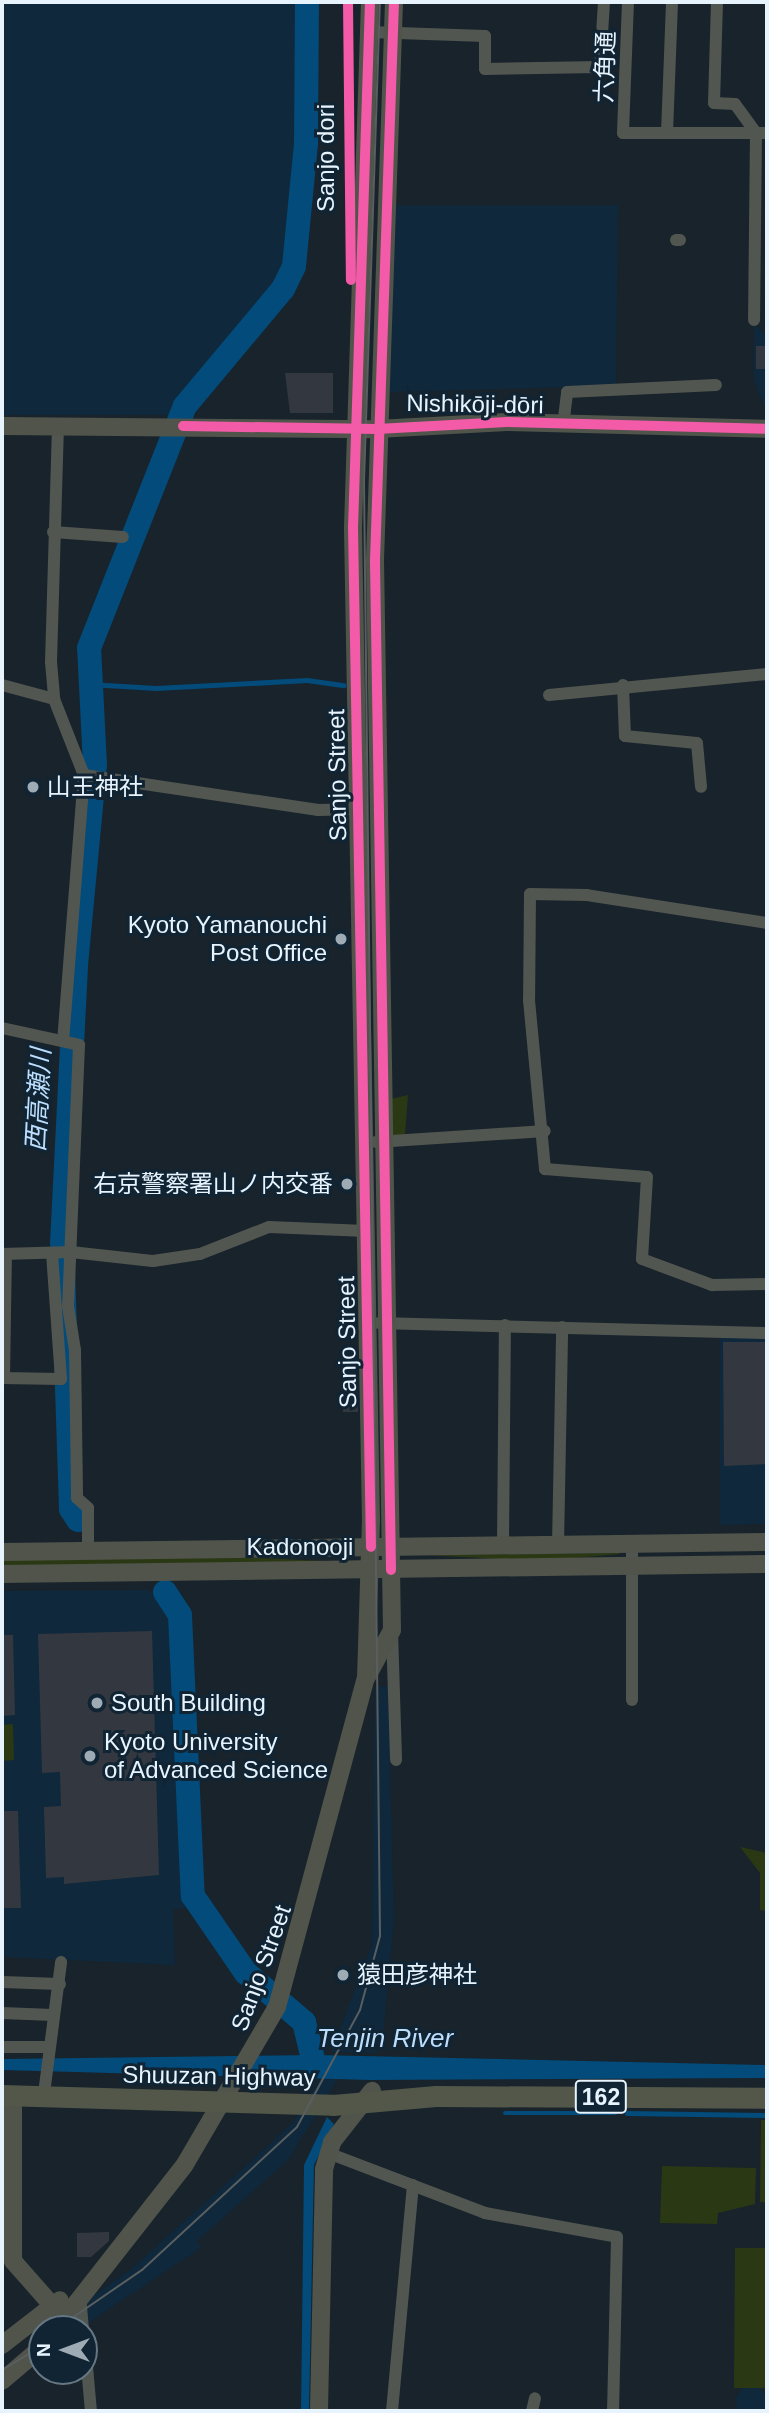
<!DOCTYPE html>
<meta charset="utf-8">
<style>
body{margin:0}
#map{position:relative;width:769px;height:2413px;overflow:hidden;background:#18232b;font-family:Helvetica,"Noto Sans JP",sans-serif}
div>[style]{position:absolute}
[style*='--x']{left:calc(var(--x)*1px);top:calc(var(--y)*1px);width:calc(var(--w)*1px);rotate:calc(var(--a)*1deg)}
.built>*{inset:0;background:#0f283b}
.round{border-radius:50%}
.green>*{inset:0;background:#2b3814}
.water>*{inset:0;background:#024b7a}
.stream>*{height:4.5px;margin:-2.25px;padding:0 2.25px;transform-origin:2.25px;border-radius:2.25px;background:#024b7a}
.river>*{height:24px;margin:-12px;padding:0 12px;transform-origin:12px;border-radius:12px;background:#024b7a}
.building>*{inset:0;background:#333840}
.street>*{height:12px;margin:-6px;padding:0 6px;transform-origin:6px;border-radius:6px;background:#525650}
.secondary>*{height:18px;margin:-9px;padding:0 9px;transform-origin:9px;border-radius:9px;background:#50544b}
.highway>*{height:21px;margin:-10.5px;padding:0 10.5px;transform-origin:10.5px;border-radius:10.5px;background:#525749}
.tram>*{height:2px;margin:-1px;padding:0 1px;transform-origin:1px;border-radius:1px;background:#595f61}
.cycleway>*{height:10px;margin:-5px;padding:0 5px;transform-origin:5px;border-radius:5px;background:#f35aa7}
.dots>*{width:19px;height:19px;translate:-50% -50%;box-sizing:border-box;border:4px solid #102433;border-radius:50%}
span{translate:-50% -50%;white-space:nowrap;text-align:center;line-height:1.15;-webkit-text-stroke:6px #102433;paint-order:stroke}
.shield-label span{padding:2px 5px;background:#102433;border:2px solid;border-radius:5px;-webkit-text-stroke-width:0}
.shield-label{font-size:23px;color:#e7f4fe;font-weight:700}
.street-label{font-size:24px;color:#e7f4fe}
.poi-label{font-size:24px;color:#e7f4fe}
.left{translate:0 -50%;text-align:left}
.right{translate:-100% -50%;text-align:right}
.water-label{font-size:26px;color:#bcddfc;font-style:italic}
.frame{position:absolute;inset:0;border:4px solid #e7f4fe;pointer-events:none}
.north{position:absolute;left:28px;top:2315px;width:70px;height:70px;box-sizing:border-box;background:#102433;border:2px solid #667784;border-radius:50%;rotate:270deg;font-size:19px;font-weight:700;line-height:28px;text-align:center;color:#e7f4fe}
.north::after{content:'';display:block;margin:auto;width:24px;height:32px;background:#9fabb4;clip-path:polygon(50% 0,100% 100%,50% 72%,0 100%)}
</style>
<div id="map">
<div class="built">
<i style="clip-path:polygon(2px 2px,296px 2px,297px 115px,285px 258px,270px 290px,169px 415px,2px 415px)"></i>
<i style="clip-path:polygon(394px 205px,618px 205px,616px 386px,389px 392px)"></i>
<i style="clip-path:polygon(754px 324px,767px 335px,767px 414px,754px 380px)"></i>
<i style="clip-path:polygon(720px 1336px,767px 1338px,767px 1524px,720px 1525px)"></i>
<i style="clip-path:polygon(148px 1590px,168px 1609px,173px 1627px,182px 1885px,190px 1908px,173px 1909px,175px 1965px,2px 1957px,2px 1591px)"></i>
<i style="clip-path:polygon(388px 1686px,394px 1921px,383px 2036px,377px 2053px,331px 2052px,372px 1945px,375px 1687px)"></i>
<i style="clip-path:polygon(322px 2077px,339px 2077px,288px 2160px,197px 2241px,201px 2248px,88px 2323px,87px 2300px,130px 2270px,258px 2155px,294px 2121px)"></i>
<i class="round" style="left:736px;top:2386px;width:30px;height:30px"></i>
</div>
<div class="green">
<i style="clip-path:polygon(408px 1095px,405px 1135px,392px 1135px,391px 1099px)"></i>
<i style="clip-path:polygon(620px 1554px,540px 1561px,424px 1555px,619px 1553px)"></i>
<i style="clip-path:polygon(197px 1555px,345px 1562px,2px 1566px,2px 1557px)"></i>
<i style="clip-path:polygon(13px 1724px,14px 1760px,2px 1761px,2px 1725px)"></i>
<i style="clip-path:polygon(740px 1847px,767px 1853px,767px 1911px,760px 1910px,760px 1873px)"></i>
<i style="clip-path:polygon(761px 2120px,767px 2120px,767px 2202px,760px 2202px)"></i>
<i style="clip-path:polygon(662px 2166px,756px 2168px,755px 2204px,718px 2213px,717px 2224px,660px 2223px)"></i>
<i style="clip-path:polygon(735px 2248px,767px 2248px,767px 2388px,734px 2388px)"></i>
</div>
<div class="water">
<i style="clip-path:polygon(316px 2055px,767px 2065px,767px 2078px,370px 2080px,2px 2070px,2px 2059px)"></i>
<i style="clip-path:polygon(327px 2117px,334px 2124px,314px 2165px,309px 2411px,301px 2411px,304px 2165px)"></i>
</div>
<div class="stream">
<i style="--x:89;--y:684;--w:67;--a:3.4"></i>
<i style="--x:156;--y:688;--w:151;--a:-3"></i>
<i style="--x:307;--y:680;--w:37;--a:8"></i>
<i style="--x:505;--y:2113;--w:110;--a:0"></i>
<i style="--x:627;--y:2113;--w:140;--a:0.8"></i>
</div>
<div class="river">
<i style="--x:78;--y:1520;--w:13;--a:-122"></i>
<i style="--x:71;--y:1509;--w:266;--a:-91.9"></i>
<i style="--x:62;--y:1243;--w:278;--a:-87.1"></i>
<i style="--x:76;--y:965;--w:201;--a:-84.6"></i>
<i style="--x:95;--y:765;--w:117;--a:-92.9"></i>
<i style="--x:89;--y:648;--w:260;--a:-68.4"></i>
<i style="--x:185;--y:406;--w:153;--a:-50.1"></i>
<i style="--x:283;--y:289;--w:25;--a:-64"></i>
<i style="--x:294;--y:266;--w:123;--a:-84.4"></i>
<i style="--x:306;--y:144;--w:142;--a:-89.6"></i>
<i style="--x:165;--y:1592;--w:27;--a:57"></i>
<i style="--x:180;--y:1615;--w:281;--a:87.4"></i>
<i style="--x:193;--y:1896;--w:93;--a:55.5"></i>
<i style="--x:246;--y:1973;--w:76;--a:40.2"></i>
<i style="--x:304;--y:2022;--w:46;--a:76.3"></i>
</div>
<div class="building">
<i style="clip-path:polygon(756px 346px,767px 346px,767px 369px,756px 369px)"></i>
<i style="clip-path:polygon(285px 373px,333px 373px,333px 413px,290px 413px)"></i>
<i style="clip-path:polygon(723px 1342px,767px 1342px,767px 1464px,724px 1466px)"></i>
<i style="clip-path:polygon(343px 1383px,357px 1383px,358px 1412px,343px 1412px)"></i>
<i style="clip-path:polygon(152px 1631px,159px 1875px,64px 1884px,64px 1877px,46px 1878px,44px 1807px,61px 1806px,60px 1772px,42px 1773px,38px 1634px)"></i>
<i style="clip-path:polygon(2px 1635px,13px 1635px,15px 1715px,2px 1716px)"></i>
<i style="clip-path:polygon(2px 1811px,18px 1811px,21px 1908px,2px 1908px)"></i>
<i style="clip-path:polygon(109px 2232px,109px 2241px,91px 2257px,77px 2257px,77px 2233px)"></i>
</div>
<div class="street">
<i style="--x:628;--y:2;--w:131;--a:92.2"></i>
<i style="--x:623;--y:133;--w:144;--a:0"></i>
<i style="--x:717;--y:2;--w:101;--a:91.7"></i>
<i style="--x:714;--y:103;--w:21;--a:3"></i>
<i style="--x:735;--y:104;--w:36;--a:54"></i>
<i style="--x:756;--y:133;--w:187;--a:90.6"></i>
<i style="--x:369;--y:32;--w:116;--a:2"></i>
<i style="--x:485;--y:36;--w:33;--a:90"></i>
<i style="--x:485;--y:69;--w:115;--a:-1"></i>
<i style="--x:600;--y:67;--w:65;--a:-86.5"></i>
<i style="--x:667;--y:133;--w:131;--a:-87.8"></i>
<i style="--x:676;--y:240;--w:4;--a:0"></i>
<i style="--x:58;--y:426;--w:236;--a:91.7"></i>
<i style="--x:51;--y:662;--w:37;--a:85"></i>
<i style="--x:54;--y:699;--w:82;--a:68.5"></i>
<i style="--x:84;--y:775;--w:266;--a:94.5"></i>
<i style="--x:563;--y:426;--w:34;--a:-83"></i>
<i style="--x:567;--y:392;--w:149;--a:-2.7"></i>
<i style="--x:53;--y:532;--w:70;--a:4.1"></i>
<i style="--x:2;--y:685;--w:54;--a:15.1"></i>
<i style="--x:623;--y:685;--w:51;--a:87.8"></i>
<i style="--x:625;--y:736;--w:72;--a:5.6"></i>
<i style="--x:697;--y:743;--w:44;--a:84.8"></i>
<i style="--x:549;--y:695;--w:219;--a:-5.5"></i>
<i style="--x:84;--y:775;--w:237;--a:8.5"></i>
<i style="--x:318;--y:810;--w:42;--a:-1.4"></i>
<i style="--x:767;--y:923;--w:182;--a:-171.2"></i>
<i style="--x:587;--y:895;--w:57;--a:-179"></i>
<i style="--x:530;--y:894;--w:106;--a:90.5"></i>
<i style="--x:529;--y:1000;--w:170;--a:84.6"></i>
<i style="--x:545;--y:1169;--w:102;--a:4.5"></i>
<i style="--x:647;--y:1177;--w:82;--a:93.5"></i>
<i style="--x:642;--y:1259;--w:75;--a:20.4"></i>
<i style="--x:712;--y:1285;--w:55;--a:-1"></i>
<i style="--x:2;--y:1028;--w:79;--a:12.4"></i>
<i style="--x:79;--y:1045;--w:261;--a:92.4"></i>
<i style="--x:68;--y:1306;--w:45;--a:81"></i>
<i style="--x:75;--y:1350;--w:148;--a:89.2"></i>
<i style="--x:77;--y:1498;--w:15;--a:42"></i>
<i style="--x:88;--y:1508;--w:43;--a:90"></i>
<i style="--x:376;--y:1142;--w:169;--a:-3.7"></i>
<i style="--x:2;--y:1254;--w:69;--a:-1.7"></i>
<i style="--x:71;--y:1252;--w:82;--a:6.3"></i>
<i style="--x:153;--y:1261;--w:48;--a:-8.5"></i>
<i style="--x:200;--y:1254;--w:74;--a:-21.4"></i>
<i style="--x:269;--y:1227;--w:97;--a:2.4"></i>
<i style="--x:379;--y:1323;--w:388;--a:1.5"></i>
<i style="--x:2;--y:1378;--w:59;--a:1"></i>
<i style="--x:61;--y:1379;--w:126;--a:-94.1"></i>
<i style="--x:4;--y:1378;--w:123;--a:-89.1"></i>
<i style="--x:558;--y:1545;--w:218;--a:-88.9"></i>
<i style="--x:503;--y:1546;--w:221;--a:-89.5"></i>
<i style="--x:392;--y:1631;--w:129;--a:88.2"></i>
<i style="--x:632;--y:1700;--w:156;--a:-90"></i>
<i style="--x:2;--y:1982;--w:58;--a:2"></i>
<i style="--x:2;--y:2013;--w:51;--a:2.2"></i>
<i style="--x:2;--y:2047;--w:44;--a:0"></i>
<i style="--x:45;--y:2086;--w:125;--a:-82.6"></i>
<i style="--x:328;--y:2153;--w:168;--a:20.9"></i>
<i style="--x:485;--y:2213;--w:134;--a:10.3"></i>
<i style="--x:617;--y:2237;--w:174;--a:91.3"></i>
<i style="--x:80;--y:2295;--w:34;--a:85"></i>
<i style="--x:84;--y:2333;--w:78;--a:84.9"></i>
<i style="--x:392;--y:2411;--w:227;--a:-84.7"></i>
<i style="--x:532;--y:2411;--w:13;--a:-77"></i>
</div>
<div class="secondary">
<i style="--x:2;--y:426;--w:375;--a:0.5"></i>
<i style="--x:377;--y:429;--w:130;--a:-3.1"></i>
<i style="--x:507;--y:422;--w:260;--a:1.5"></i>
<i style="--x:2;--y:1552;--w:765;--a:-0.75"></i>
<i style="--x:2;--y:1574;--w:765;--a:-0.75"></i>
<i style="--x:368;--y:1675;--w:51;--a:-61.9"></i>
<i style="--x:392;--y:1630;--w:1070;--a:-90.91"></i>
<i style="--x:375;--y:560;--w:558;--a:-88.05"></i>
<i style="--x:13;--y:2095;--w:166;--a:90"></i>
<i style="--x:13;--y:2261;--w:91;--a:48.6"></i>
<i style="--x:56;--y:2329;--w:207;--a:-51.9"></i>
<i style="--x:184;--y:2166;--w:184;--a:-59.7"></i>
<i style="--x:277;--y:2007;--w:341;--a:-74.9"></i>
<i style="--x:366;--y:1678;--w:156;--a:-88.2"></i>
<i style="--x:371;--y:1522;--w:995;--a:-91.04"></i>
<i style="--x:353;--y:527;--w:525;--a:-88.15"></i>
<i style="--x:84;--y:2344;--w:3;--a:45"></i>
<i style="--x:2;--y:2345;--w:73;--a:-37.8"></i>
<i style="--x:2;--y:2381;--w:52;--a:-40.4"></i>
<i style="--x:319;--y:2411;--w:242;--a:-88.8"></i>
<i style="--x:324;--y:2169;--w:28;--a:-73"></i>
<i style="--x:332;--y:2142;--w:65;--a:-51.9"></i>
</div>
<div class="highway">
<i style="--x:2;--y:2095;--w:331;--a:1.7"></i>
<i style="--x:333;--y:2105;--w:103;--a:-5"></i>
<i style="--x:436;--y:2096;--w:331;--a:0.3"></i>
</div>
<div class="tram">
<i style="--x:56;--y:2329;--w:104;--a:-34.5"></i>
<i style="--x:142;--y:2270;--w:211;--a:-42.7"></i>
<i style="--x:297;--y:2127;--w:133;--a:-61.7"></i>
<i style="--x:360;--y:2010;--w:77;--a:-74.9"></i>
<i style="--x:380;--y:1936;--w:1455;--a:-90.63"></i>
<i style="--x:364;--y:481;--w:479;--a:-88.1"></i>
<i style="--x:2;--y:2370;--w:47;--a:-31"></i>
</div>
<div class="cycleway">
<i style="--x:348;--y:2;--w:278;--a:89.4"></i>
<i style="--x:370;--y:2;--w:525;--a:91.85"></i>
<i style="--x:353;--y:527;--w:1020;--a:88.99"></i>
<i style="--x:183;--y:426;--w:194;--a:0.9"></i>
<i style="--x:377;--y:429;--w:130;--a:-3.1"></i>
<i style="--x:507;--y:422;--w:260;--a:1.5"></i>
<i style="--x:391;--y:1570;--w:1010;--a:-90.91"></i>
<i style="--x:375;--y:560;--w:558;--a:-88.05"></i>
</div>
<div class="dots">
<i style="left:33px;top:787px;background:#9fabb4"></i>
<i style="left:341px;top:939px;background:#9fabb4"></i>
<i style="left:347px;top:1184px;background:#9fabb4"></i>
<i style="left:97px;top:1703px;background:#9fabb4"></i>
<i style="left:90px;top:1756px;background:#9fabb4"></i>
<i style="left:343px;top:1975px;background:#9fabb4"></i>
</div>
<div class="shield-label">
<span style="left:601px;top:2097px">162</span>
</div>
<div class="street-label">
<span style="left:605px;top:67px;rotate:-88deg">六角通</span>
<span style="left:326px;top:158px;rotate:-90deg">Sanjo dori</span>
<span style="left:475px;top:404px;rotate:1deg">Nishikōji-dōri</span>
<span style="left:337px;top:775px;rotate:-91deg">Sanjo Street</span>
<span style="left:347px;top:1342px;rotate:-91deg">Sanjo Street</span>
<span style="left:300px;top:1547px">Kadonooji</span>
<span style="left:261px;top:1968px;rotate:-70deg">Sanjo Street</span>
<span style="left:219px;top:2076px;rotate:1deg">Shuuzan Highway</span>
</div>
<div class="poi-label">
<span class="left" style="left:47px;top:787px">山王神社</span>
<span class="right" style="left:327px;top:939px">Kyoto Yamanouchi<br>Post Office</span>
<span class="right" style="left:333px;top:1184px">右京警察署山ノ内交番</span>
<span class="left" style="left:111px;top:1703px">South Building</span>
<span class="left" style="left:104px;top:1756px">Kyoto University<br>of Advanced Science</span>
<span class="left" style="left:357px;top:1975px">猿田彦神社</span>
</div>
<div class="water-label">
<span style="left:39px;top:1100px;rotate:-87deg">西高瀬川</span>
<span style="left:385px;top:2039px">Tenjin River</span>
</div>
<div class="frame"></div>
<div class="north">N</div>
</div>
